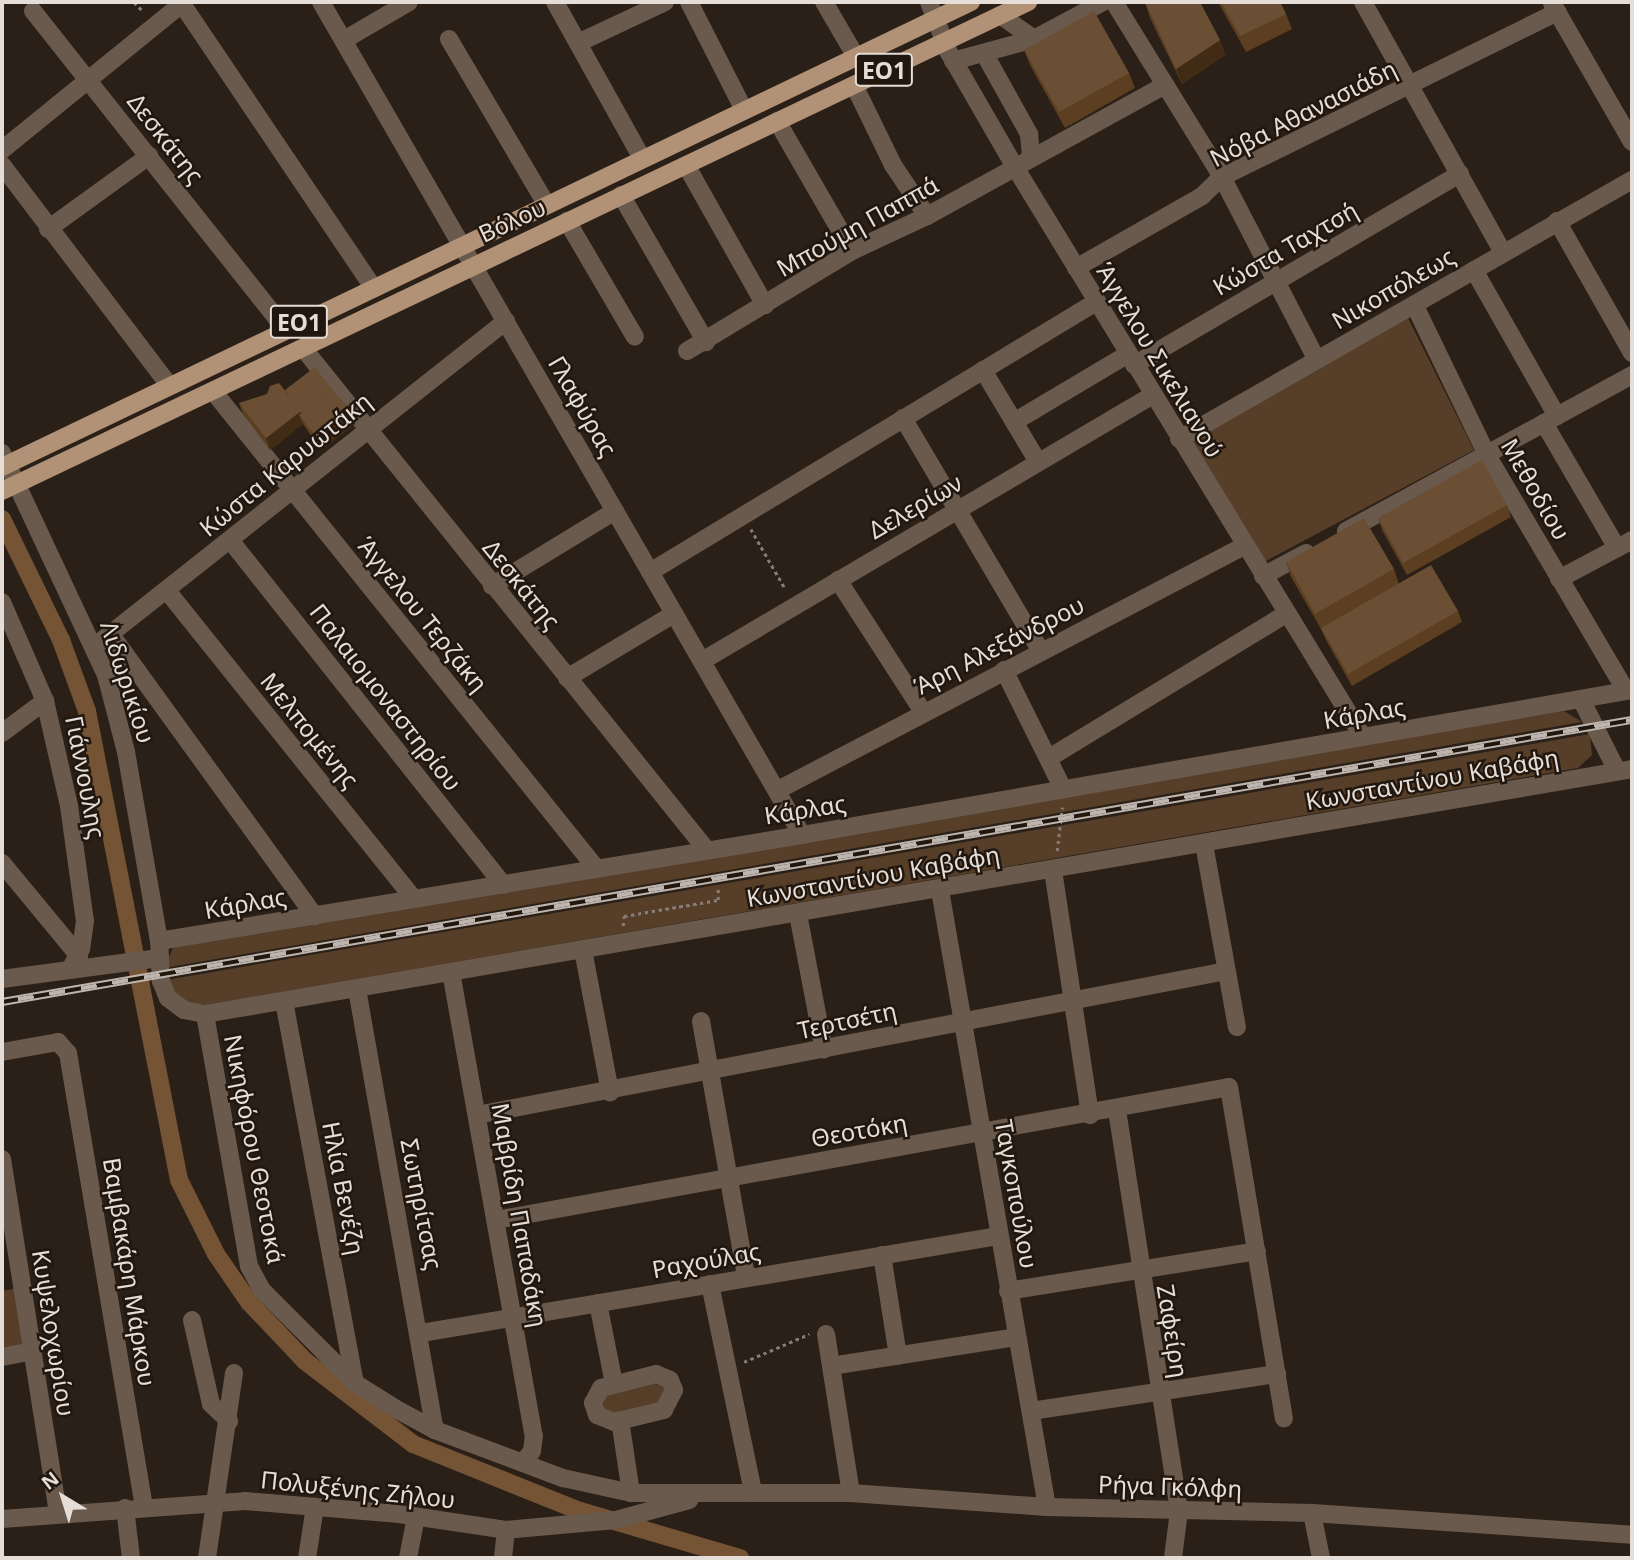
<!DOCTYPE html>
<meta charset="utf-8">
<style>
body{margin:0}
#map{position:relative;width:1634px;height:1560px;overflow:hidden;background:#2b2017;font-family:"Noto Sans",sans-serif}
div>[style]{position:absolute}
[style*='--x']{left:calc(var(--x)*1px);top:calc(var(--y)*1px);width:calc(var(--w)*1px);rotate:calc(var(--a)*1deg)}
.green>*{inset:0;background:#563e28}
.canal>*{height:18px;margin:-9px;padding:0 9px;transform-origin:9px;border-radius:9px;background:#755335}
.path>*{height:2.5px;margin-top:-1.25px;transform-origin:0;background:repeating-linear-gradient(90deg,#877d76 0 3.5px,transparent 0 7px)}
.minor>*{height:18px;margin:-9px;padding:0 9px;transform-origin:9px;border-radius:9px;background:#6a5a4e}
.major>*{height:18px;margin:-9px;padding:0 9px;transform-origin:9px;border-radius:9px;background:#b29277}
.rail>*{height:8px;margin-top:-4px;transform-origin:0;background:repeating-linear-gradient(90deg,#21170e 0 16px,#bdb5ae 0 32px);box-sizing:border-box;border-block:2px solid #bdb5ae}
.wall>*{inset:0;background:#5c3e21}
.shaded-wall>*{inset:0;background:#422b15}
.building>*{inset:0;background:#6b4f34}
span{translate:-50% -50%;white-space:nowrap;text-align:center;line-height:1.15;-webkit-text-stroke:5px #21170e;paint-order:stroke}
.shield-label span{padding:2px 5px;background:#21170e;border:2px solid;border-radius:5px;-webkit-text-stroke-width:0}
.shield-label{font-size:23px;color:#e5ddd7;font-weight:700}
.street-label{font-size:24px;color:#e5ddd7}
.frame{position:absolute;inset:0;border:4px solid #e5ddd7;pointer-events:none}
.north{position:absolute;left:28px;top:1462px;width:70px;height:70px;-webkit-text-stroke:5px #21170e;paint-order:stroke;rotate:322deg;font-size:19px;font-weight:700;line-height:28px;text-align:center;color:#e5ddd7}
.north::after{content:'';display:block;margin:auto;width:24px;height:32px;background:#e5ddd7;clip-path:polygon(50% 0,100% 100%,50% 72%,0 100%)}
</style>
<div id="map">
<div class="green">
<i style="clip-path:polygon(1408px 318px,1474px 450px,1264px 562px,1189px 442px)"></i>
<i style="clip-path:polygon(1564px 711px,1582px 722px,164px 968px,174px 946px)"></i>
<i style="clip-path:polygon(1590px 734px,1592px 755px,1578px 768px,206px 1005px,180px 1002px,166px 980px)"></i>
<i style="clip-path:polygon(17px 1288px,26px 1346px,2px 1350px,2px 1291px)"></i>
<i style="clip-path:polygon(652px 1383px,667px 1388px,662px 1402px,612px 1414px,602px 1409px,606px 1394px)"></i>
</div>
<div class="canal">
<i style="--x:2;--y:519;--w:135;--a:64"></i>
<i style="--x:61;--y:640;--w:76;--a:69.9"></i>
<i style="--x:87;--y:711;--w:478;--a:78.9"></i>
<i style="--x:179;--y:1180;--w:83;--a:63.4"></i>
<i style="--x:216;--y:1254;--w:58;--a:55.5"></i>
<i style="--x:249;--y:1302;--w:81;--a:46.5"></i>
<i style="--x:305;--y:1361;--w:136;--a:37.5"></i>
<i style="--x:413;--y:1444;--w:180;--a:21.9"></i>
<i style="--x:580;--y:1511;--w:167;--a:16.4"></i>
</div>
<div class="path">
<i style="--x:134;--y:2;--w:14;--a:45"></i>
<i style="--x:751;--y:529;--w:70;--a:60.2"></i>
<i style="--x:1057;--y:851;--w:44;--a:-83.5"></i>
<i style="--x:623;--y:926;--w:10;--a:-84"></i>
<i style="--x:624;--y:916;--w:95;--a:-9.7"></i>
<i style="--x:718;--y:900;--w:11;--a:-90"></i>
<i style="--x:744;--y:1362;--w:71;--a:-23.3"></i>
</div>
<div class="minor">
<i style="--x:321;--y:2;--w:962;--a:60"></i>
<i style="--x:555;--y:2;--w:179;--a:60.9"></i>
<i style="--x:689;--y:2;--w:121;--a:63"></i>
<i style="--x:824;--y:2;--w:64;--a:59.8"></i>
<i style="--x:929;--y:2;--w:53;--a:68.8"></i>
<i style="--x:948;--y:51;--w:134;--a:60"></i>
<i style="--x:1015;--y:167;--w:668;--a:58.59"></i>
<i style="--x:1114;--y:2;--w:206;--a:58.3"></i>
<i style="--x:1222;--y:177;--w:206;--a:62.6"></i>
<i style="--x:1363;--y:2;--w:287;--a:60.8"></i>
<i style="--x:1552;--y:3;--w:160;--a:60.1"></i>
<i style="--x:182;--y:4;--w:341;--a:56"></i>
<i style="--x:33;--y:11;--w:406;--a:51.6"></i>
<i style="--x:1000;--y:15;--w:42;--a:35.2"></i>
<i style="--x:1034;--y:39;--w:78;--a:-28.2"></i>
<i style="--x:449;--y:39;--w:191;--a:59.5"></i>
<i style="--x:344;--y:40;--w:75;--a:-30.3"></i>
<i style="--x:578;--y:43;--w:96;--a:-25.2"></i>
<i style="--x:984;--y:53;--w:93;--a:60.9"></i>
<i style="--x:1029;--y:134;--w:24;--a:85"></i>
<i style="--x:953;--y:61;--w:84;--a:-15.2"></i>
<i style="--x:854;--y:85;--w:89;--a:64"></i>
<i style="--x:893;--y:165;--w:61;--a:56.3"></i>
<i style="--x:777;--y:121;--w:150;--a:60"></i>
<i style="--x:2;--y:150;--w:235;--a:-39.1"></i>
<i style="--x:2;--y:165;--w:276;--a:52.8"></i>
<i style="--x:686;--y:165;--w:161;--a:60.6"></i>
<i style="--x:621;--y:195;--w:170;--a:60"></i>
<i style="--x:567;--y:221;--w:134;--a:59.6"></i>
<i style="--x:1557;--y:221;--w:152;--a:60.4"></i>
<i style="--x:48;--y:229;--w:125;--a:-35.9"></i>
<i style="--x:1076;--y:268;--w:145;--a:-29.7"></i>
<i style="--x:1202;--y:196;--w:28;--a:-44"></i>
<i style="--x:1222;--y:177;--w:374;--a:-26.2"></i>
<i style="--x:1474;--y:270;--w:168;--a:60.4"></i>
<i style="--x:1415;--y:306;--w:165;--a:64.2"></i>
<i style="--x:1487;--y:455;--w:274;--a:59.5"></i>
<i style="--x:303;--y:348;--w:643;--a:51.19"></i>
<i style="--x:687;--y:351;--w:193;--a:-31.2"></i>
<i style="--x:852;--y:251;--w:83;--a:-25"></i>
<i style="--x:927;--y:216;--w:272;--a:-28.8"></i>
<i style="--x:1134;--y:365;--w:378;--a:-30.4"></i>
<i style="--x:983;--y:370;--w:107;--a:59.1"></i>
<i style="--x:213;--y:391;--w:612;--a:51.24"></i>
<i style="--x:903;--y:418;--w:271;--a:59.4"></i>
<i style="--x:1014;--y:422;--w:133;--a:-30.8"></i>
<i style="--x:1544;--y:423;--w:145;--a:59.7"></i>
<i style="--x:1179;--y:439;--w:522;--a:-29.76"></i>
<i style="--x:2;--y:453;--w:245;--a:64.9"></i>
<i style="--x:106;--y:675;--w:80;--a:75.4"></i>
<i style="--x:126;--y:752;--w:192;--a:80.1"></i>
<i style="--x:1346;--y:531;--w:326;--a:-28.6"></i>
<i style="--x:230;--y:540;--w:440;--a:51.6"></i>
<i style="--x:650;--y:572;--w:521;--a:-31.19"></i>
<i style="--x:1263;--y:576;--w:49;--a:-28.1"></i>
<i style="--x:1559;--y:579;--w:83;--a:-28.1"></i>
<i style="--x:838;--y:580;--w:157;--a:57.2"></i>
<i style="--x:492;--y:586;--w:144;--a:-31.4"></i>
<i style="--x:168;--y:592;--w:392;--a:51.3"></i>
<i style="--x:2;--y:602;--w:108;--a:66.5"></i>
<i style="--x:45;--y:701;--w:108;--a:77.1"></i>
<i style="--x:69;--y:806;--w:116;--a:82.1"></i>
<i style="--x:85;--y:921;--w:28;--a:98"></i>
<i style="--x:81;--y:949;--w:21;--a:118"></i>
<i style="--x:112;--y:636;--w:346;--a:54.1"></i>
<i style="--x:95;--y:646;--w:524;--a:-38.34"></i>
<i style="--x:702;--y:661;--w:524;--a:-30.53"></i>
<i style="--x:1004;--y:670;--w:133;--a:63.6"></i>
<i style="--x:567;--y:678;--w:125;--a:-30.9"></i>
<i style="--x:1582;--y:701;--w:78;--a:63.4"></i>
<i style="--x:2;--y:733;--w:54;--a:-36.7"></i>
<i style="--x:1049;--y:758;--w:277;--a:-31.3"></i>
<i style="--x:778;--y:790;--w:526;--a:-27.64"></i>
<i style="--x:1204;--y:844;--w:186;--a:79.8"></i>
<i style="--x:2;--y:863;--w:121;--a:50.4"></i>
<i style="--x:1053;--y:870;--w:248;--a:81.4"></i>
<i style="--x:940;--y:890;--w:626;--a:80.16"></i>
<i style="--x:798;--y:914;--w:138;--a:79.2"></i>
<i style="--x:583;--y:950;--w:145;--a:79.2"></i>
<i style="--x:160;--y:958;--w:23;--a:88"></i>
<i style="--x:161;--y:981;--w:18;--a:68"></i>
<i style="--x:168;--y:998;--w:20;--a:37"></i>
<i style="--x:184;--y:1010;--w:21;--a:11"></i>
<i style="--x:205;--y:1014;--w:1448;--a:-9.74"></i>
<i style="--x:451;--y:972;--w:471;--a:79.9"></i>
<i style="--x:534;--y:1436;--w:15;--a:98"></i>
<i style="--x:532;--y:1451;--w:15;--a:127"></i>
<i style="--x:2;--y:979;--w:159;--a:-7.6"></i>
<i style="--x:160;--y:958;--w:17;--a:-93"></i>
<i style="--x:159;--y:941;--w:652;--a:-9.36"></i>
<i style="--x:802;--y:835;--w:843;--a:-9.91"></i>
<i style="--x:357;--y:989;--w:448;--a:80"></i>
<i style="--x:284;--y:1001;--w:389;--a:79.5"></i>
<i style="--x:205;--y:1014;--w:256;--a:80.1"></i>
<i style="--x:249;--y:1266;--w:27;--a:62"></i>
<i style="--x:262;--y:1290;--w:132;--a:45"></i>
<i style="--x:355;--y:1383;--w:51;--a:32.1"></i>
<i style="--x:398;--y:1410;--w:42;--a:28.4"></i>
<i style="--x:435;--y:1430;--w:137;--a:20.6"></i>
<i style="--x:563;--y:1478;--w:70;--a:12.4"></i>
<i style="--x:631;--y:1493;--w:220;--a:0"></i>
<i style="--x:851;--y:1493;--w:196;--a:4.1"></i>
<i style="--x:1047;--y:1507;--w:265;--a:1.3"></i>
<i style="--x:1312;--y:1513;--w:321;--a:3.9"></i>
<i style="--x:701;--y:1021;--w:260;--a:80"></i>
<i style="--x:2;--y:1052;--w:57;--a:-10.1"></i>
<i style="--x:58;--y:1042;--w:15;--a:48"></i>
<i style="--x:68;--y:1053;--w:458;--a:80.5"></i>
<i style="--x:1117;--y:1110;--w:406;--a:81.2"></i>
<i style="--x:1179;--y:1511;--w:47;--a:97.3"></i>
<i style="--x:477;--y:1115;--w:763;--a:-10.88"></i>
<i style="--x:2;--y:1159;--w:359;--a:81"></i>
<i style="--x:496;--y:1220;--w:745;--a:-10.28"></i>
<i style="--x:1229;--y:1087;--w:336;--a:80.6"></i>
<i style="--x:882;--y:1255;--w:102;--a:81"></i>
<i style="--x:710;--y:1284;--w:212;--a:78.3"></i>
<i style="--x:1008;--y:1291;--w:252;--a:-9.1"></i>
<i style="--x:598;--y:1303;--w:83;--a:78.8"></i>
<i style="--x:192;--y:1320;--w:86;--a:77.3"></i>
<i style="--x:211;--y:1404;--w:25;--a:43"></i>
<i style="--x:421;--y:1333;--w:586;--a:-9.53"></i>
<i style="--x:826;--y:1334;--w:161;--a:81.1"></i>
<i style="--x:2;--y:1357;--w:31;--a:-11"></i>
<i style="--x:831;--y:1366;--w:187;--a:-8.9"></i>
<i style="--x:656;--y:1374;--w:15;--a:23"></i>
<i style="--x:670;--y:1380;--w:11;--a:68"></i>
<i style="--x:674;--y:1390;--w:22;--a:117"></i>
<i style="--x:664;--y:1410;--w:51;--a:166.5"></i>
<i style="--x:614;--y:1422;--w:18;--a:-158"></i>
<i style="--x:597;--y:1415;--w:13;--a:-108"></i>
<i style="--x:593;--y:1403;--w:17;--a:-62"></i>
<i style="--x:601;--y:1388;--w:57;--a:-14.3"></i>
<i style="--x:1031;--y:1411;--w:249;--a:-8.6"></i>
<i style="--x:620;--y:1420;--w:74;--a:81.4"></i>
<i style="--x:125;--y:1508;--w:50;--a:83.2"></i>
<i style="--x:1312;--y:1513;--w:46;--a:78.7"></i>
<i style="--x:2;--y:1519;--w:244;--a:-4.2"></i>
<i style="--x:245;--y:1501;--w:155;--a:4.8"></i>
<i style="--x:399;--y:1514;--w:108;--a:8.5"></i>
<i style="--x:506;--y:1530;--w:110;--a:-5.2"></i>
<i style="--x:616;--y:1520;--w:76;--a:-15.3"></i>
<i style="--x:207;--y:1558;--w:187;--a:-81.7"></i>
<i style="--x:307;--y:1558;--w:52;--a:-81.1"></i>
<i style="--x:408;--y:1558;--w:42;--a:-79"></i>
<i style="--x:503;--y:1558;--w:28;--a:-84"></i>
</div>
<div class="major">
<i style="--x:2;--y:467;--w:1075;--a:-25.64"></i>
<i style="--x:2;--y:491;--w:1137;--a:-25.48"></i>
</div>
<div class="rail">
<i style="--x:2;--y:1002;--w:1654;--a:-9.82"></i>
</div>
<div class="wall">
<i style="clip-path:polygon(1145px 2px,1220px 40px,1225px 55px,1182px 84px,1150px 18px)"></i>
<i style="clip-path:polygon(1218px 2px,1280px 2px,1286px 14px,1292px 29px,1246px 52px)"></i>
<i style="clip-path:polygon(1024px 50px,1129px 73px,1135px 88px,1065px 128px,1030px 65px)"></i>
<i style="clip-path:polygon(332px 389px,351px 412px,355px 424px,321px 450px,303px 424px,270px 450px,243px 414px,239px 403px)"></i>
<i style="clip-path:polygon(1507px 505px,1511px 517px,1407px 575px,1382px 530px,1378px 518px)"></i>
<i style="clip-path:polygon(1286px 562px,1394px 569px,1399px 584px,1458px 611px,1462px 622px,1352px 686px,1326px 640px,1321px 629px,1291px 577px)"></i>
</div>
<div class="shaded-wall">
<i style="clip-path:polygon(1220px 40px,1225px 55px,1182px 84px,1176px 69px)"></i>
<i style="clip-path:polygon(301px 411px,304px 421px,299px 415px,303px 424px,270px 450px,266px 438px)"></i>
<i style="clip-path:polygon(351px 412px,355px 424px,321px 450px,317px 438px)"></i>
</div>
<div class="building">
<i style="clip-path:polygon(1145px 2px,1200px 2px,1220px 40px,1176px 69px)"></i>
<i style="clip-path:polygon(1221px 2px,1280px 2px,1286px 14px,1240px 36px)"></i>
<i style="clip-path:polygon(1094px 11px,1129px 73px,1059px 112px,1024px 50px)"></i>
<i style="clip-path:polygon(315px 367px,332px 389px,301px 413px,285px 390px)"></i>
<i style="clip-path:polygon(279px 383px,301px 411px,266px 438px,239px 403px,267px 394px,270px 386px)"></i>
<i style="clip-path:polygon(332px 389px,351px 412px,317px 438px,299px 415px)"></i>
<i style="clip-path:polygon(1482px 460px,1507px 505px,1403px 563px,1378px 518px)"></i>
<i style="clip-path:polygon(1364px 518px,1394px 569px,1315px 614px,1286px 562px)"></i>
<i style="clip-path:polygon(1431px 565px,1458px 611px,1348px 674px,1321px 628px)"></i>
</div>
<div class="shield-label">
<span style="left:884px;top:70px">ΕΟ1</span>
<span style="left:299px;top:322px">ΕΟ1</span>
</div>
<div class="street-label">
<span style="left:1303px;top:113px;rotate:-27deg">Νόβα Αθανασιάδη</span>
<span style="left:166px;top:138px;rotate:52deg">Δεσκάτης</span>
<span style="left:512px;top:220px;rotate:-25deg">Βόλου</span>
<span style="left:857px;top:226px;rotate:-29deg">Μπούμη Παππά</span>
<span style="left:1285px;top:248px;rotate:-30deg">Κώστα Ταχτσή</span>
<span style="left:1393px;top:288px;rotate:-30deg">Νικοπόλεως</span>
<span style="left:1160px;top:360px;rotate:59deg">Άγγελου Σικελιανού</span>
<span style="left:583px;top:406px;rotate:60deg">Γλαφύρας</span>
<span style="left:285px;top:464px;rotate:-39deg">Κώστα Καρυωτάκη</span>
<span style="left:1536px;top:489px;rotate:60deg">Μεθοδίου</span>
<span style="left:915px;top:506px;rotate:-30deg">Δελερίων</span>
<span style="left:522px;top:584px;rotate:51deg">Δεσκάτης</span>
<span style="left:423px;top:614px;rotate:51deg">Άγγελου Τερζάκη</span>
<span style="left:999px;top:645px;rotate:-27deg">Άρη Αλεξάνδρου</span>
<span style="left:128px;top:682px;rotate:72deg">Λιδωρικίου</span>
<span style="left:386px;top:697px;rotate:52deg">Παλαιομοναστηρίου</span>
<span style="left:1364px;top:713px;rotate:-10deg">Κάρλας</span>
<span style="left:310px;top:730px;rotate:51deg">Μελπομένης</span>
<span style="left:86px;top:777px;rotate:79deg">Γιάννουλης</span>
<span style="left:1432px;top:779px;rotate:-10deg">Κωνσταντίνου Καβάφη</span>
<span style="left:805px;top:809px;rotate:-9deg">Κάρλας</span>
<span style="left:873px;top:876px;rotate:-10deg">Κωνσταντίνου Καβάφη</span>
<span style="left:245px;top:903px;rotate:-10deg">Κάρλας</span>
<span style="left:847px;top:1020px;rotate:-12deg">Τερτσέτη</span>
<span style="left:859px;top:1130px;rotate:-10deg">Θεοτόκη</span>
<span style="left:255px;top:1149px;rotate:79deg">Νικηφόρου Θεοτοκά</span>
<span style="left:344px;top:1188px;rotate:79deg">Ηλία Βενέζη</span>
<span style="left:1017px;top:1194px;rotate:80deg">Ταγκοπούλου</span>
<span style="left:422px;top:1204px;rotate:79deg">Σωτηρίτσας</span>
<span style="left:520px;top:1215px;rotate:80deg">Μαβρίδη Παπαδάκη</span>
<span style="left:706px;top:1260px;rotate:-10deg">Ραχούλας</span>
<span style="left:130px;top:1272px;rotate:81deg">Βαμβακάρη Μάρκου</span>
<span style="left:1173px;top:1331px;rotate:81deg">Ζαφείρη</span>
<span style="left:54px;top:1333px;rotate:81deg">Κυψελοχωρίου</span>
<span style="left:1170px;top:1486px;rotate:2deg">Ρήγα Γκόλφη</span>
<span style="left:358px;top:1489px;rotate:6deg">Πολυξένης Ζήλου</span>
</div>
<div class="frame"></div>
<div class="north">N</div>
</div>
